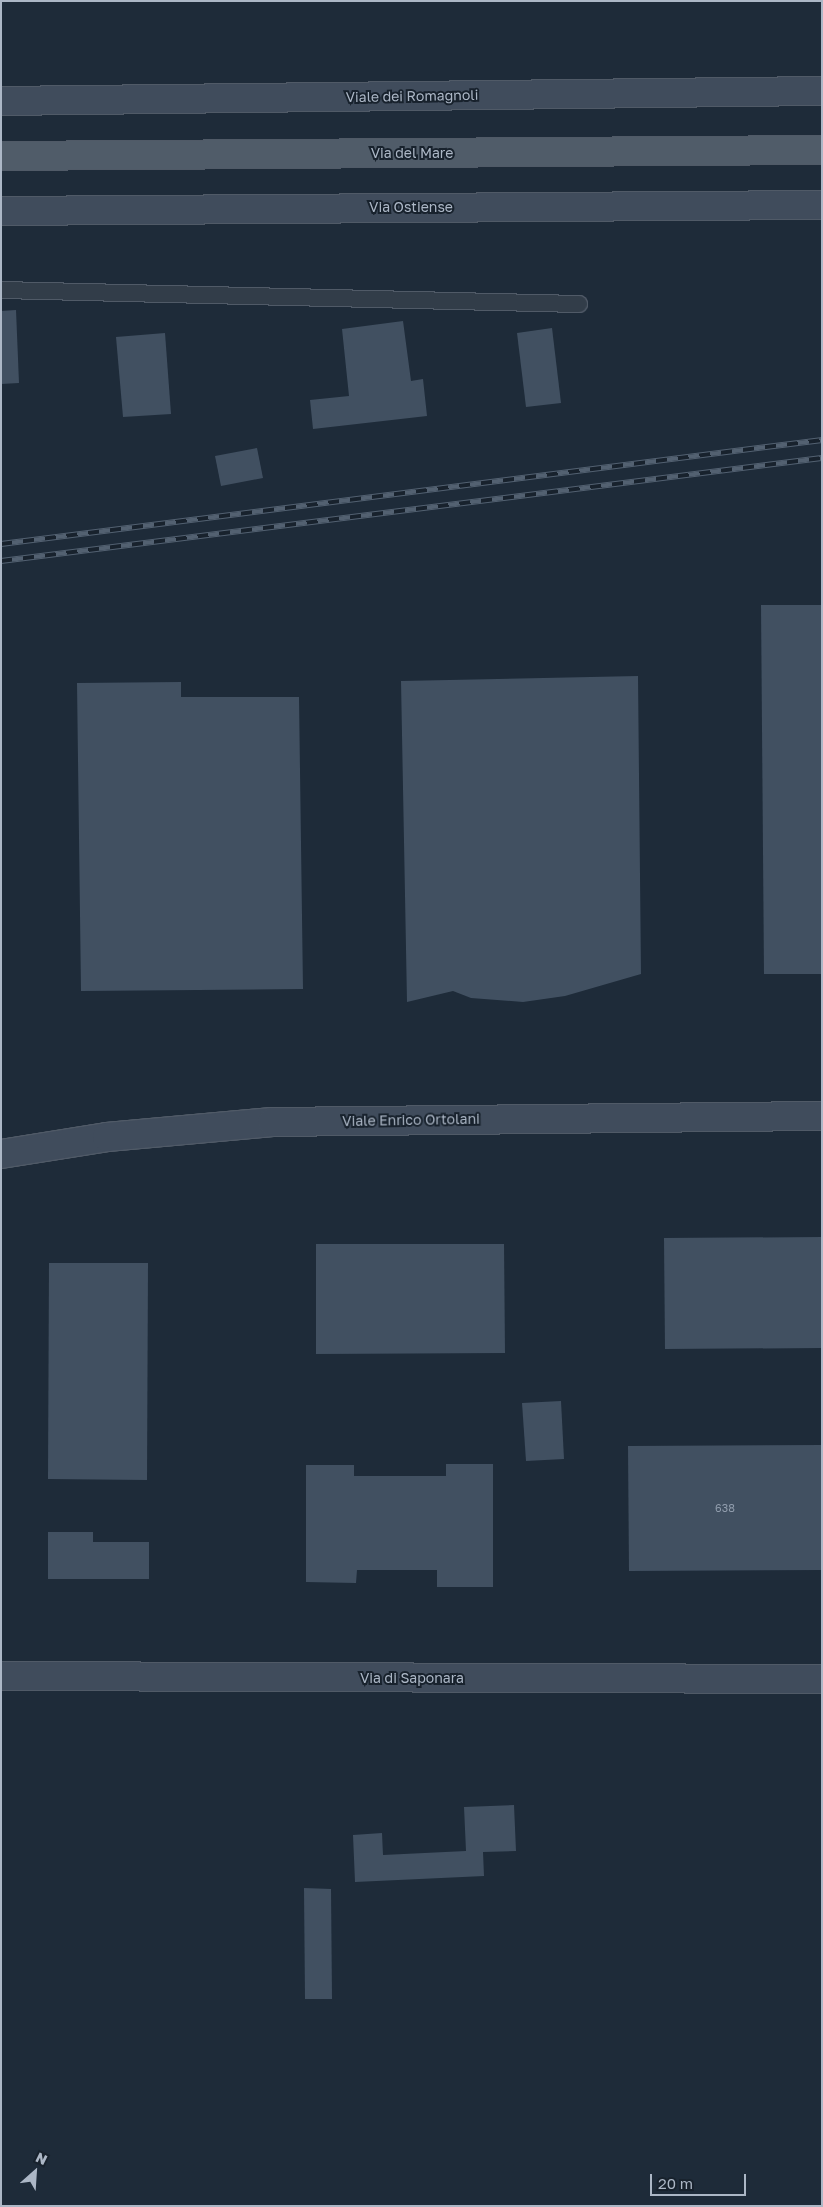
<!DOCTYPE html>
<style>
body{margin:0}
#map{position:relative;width:823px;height:2207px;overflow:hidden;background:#1e2b39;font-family:"Golos Text",sans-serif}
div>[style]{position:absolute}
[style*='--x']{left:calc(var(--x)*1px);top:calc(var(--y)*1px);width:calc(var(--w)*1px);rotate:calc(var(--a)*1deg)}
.building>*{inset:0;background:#415061}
.roads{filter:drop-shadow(1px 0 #505a67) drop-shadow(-1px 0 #505a67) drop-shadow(0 1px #505a67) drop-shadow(0 -1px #505a67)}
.lane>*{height:16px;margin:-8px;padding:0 8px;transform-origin:8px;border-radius:8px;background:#323d49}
.secondary>*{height:28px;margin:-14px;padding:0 14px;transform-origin:14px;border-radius:14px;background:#404c5c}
.primary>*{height:28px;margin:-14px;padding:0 14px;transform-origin:14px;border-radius:14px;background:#505c69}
.rail>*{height:5.5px;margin-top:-2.75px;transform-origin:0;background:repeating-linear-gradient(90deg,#18222d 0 11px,#536171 0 22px);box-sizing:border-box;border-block:1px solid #536171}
span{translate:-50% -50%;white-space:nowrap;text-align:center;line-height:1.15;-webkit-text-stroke:4px #18222d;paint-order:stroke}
.number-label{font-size:11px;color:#919dad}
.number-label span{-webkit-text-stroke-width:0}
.street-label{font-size:14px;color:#acb7c6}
.frame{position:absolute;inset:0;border:2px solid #acb7c6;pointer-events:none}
.north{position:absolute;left:10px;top:2147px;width:50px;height:50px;-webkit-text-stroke:4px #18222d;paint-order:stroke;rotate:26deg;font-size:14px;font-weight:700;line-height:20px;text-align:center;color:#acb7c6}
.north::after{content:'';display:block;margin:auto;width:18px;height:22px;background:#acb7c6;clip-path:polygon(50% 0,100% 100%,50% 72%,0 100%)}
.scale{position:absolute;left:650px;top:2174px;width:96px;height:22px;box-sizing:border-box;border:2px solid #acb7c6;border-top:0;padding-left:6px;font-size:15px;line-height:18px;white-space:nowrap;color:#acb7c6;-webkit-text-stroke:4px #18222d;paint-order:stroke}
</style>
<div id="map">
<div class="building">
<i style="clip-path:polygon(16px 310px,19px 383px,1px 384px,1px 311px)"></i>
<i style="clip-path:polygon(403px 321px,411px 381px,423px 379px,427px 416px,313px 429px,310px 400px,349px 396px,342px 329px)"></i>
<i style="clip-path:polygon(552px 328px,561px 403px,526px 407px,517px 333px)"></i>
<i style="clip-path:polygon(165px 333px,171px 414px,123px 417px,116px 337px)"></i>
<i style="clip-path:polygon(257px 448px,263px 478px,221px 486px,215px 456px)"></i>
<i style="clip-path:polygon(761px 605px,822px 605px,822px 974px,764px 974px)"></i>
<i style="clip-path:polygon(638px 676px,641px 974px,565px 996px,523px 1002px,471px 998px,453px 991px,407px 1002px,401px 681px)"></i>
<i style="clip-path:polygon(181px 682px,181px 697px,299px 697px,303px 989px,81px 991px,77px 683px)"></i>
<i style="clip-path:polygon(822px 1237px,822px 1348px,665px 1349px,664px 1238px)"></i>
<i style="clip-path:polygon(316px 1244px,504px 1244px,505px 1353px,316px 1354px)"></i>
<i style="clip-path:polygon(49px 1263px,148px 1263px,147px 1480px,48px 1479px)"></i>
<i style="clip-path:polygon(561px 1401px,564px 1459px,526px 1461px,522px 1403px)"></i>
<i style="clip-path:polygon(822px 1445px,822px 1570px,629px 1571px,628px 1446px)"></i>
<i style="clip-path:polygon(446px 1464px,493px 1464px,493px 1587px,437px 1587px,437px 1570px,357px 1570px,356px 1583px,306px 1582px,306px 1465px,354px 1465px,354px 1476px,446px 1476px)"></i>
<i style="clip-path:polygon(48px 1532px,93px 1532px,93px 1542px,149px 1542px,149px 1579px,48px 1579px)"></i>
<i style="clip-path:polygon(514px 1805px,516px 1851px,483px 1852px,484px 1876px,355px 1882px,353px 1835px,382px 1833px,383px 1855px,466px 1851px,464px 1807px)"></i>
<i style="clip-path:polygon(304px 1888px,331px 1889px,332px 1999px,305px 1999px)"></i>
</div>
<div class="roads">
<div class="lane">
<i style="--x:1;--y:290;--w:578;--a:1.39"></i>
</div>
<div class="secondary">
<i style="--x:1;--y:101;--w:821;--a:-0.7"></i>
<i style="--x:1;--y:211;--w:821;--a:-0.42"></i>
<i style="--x:1;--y:1154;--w:107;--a:-9.1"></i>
<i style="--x:107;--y:1137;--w:166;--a:-5.2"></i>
<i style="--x:272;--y:1122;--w:550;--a:-0.63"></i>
<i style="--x:1;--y:1676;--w:821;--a:0.21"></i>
</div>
<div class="primary">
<i style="--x:1;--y:156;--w:821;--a:-0.42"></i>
</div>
</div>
<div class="rail">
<i style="--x:1;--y:544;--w:828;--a:-7.22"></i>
<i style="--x:1;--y:561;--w:827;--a:-7.15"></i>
</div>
<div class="number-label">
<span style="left:725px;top:1508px">638</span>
</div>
<div class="street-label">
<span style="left:412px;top:96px;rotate:-1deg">Viale dei Romagnoli</span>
<span style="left:412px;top:153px">Via del Mare</span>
<span style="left:411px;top:207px">Via Ostiense</span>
<span style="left:411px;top:1120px;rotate:-1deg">Viale Enrico Ortolani</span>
<span style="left:412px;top:1678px">Via di Saponara</span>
</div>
<div class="frame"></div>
<div class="north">N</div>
<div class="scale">20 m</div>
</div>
